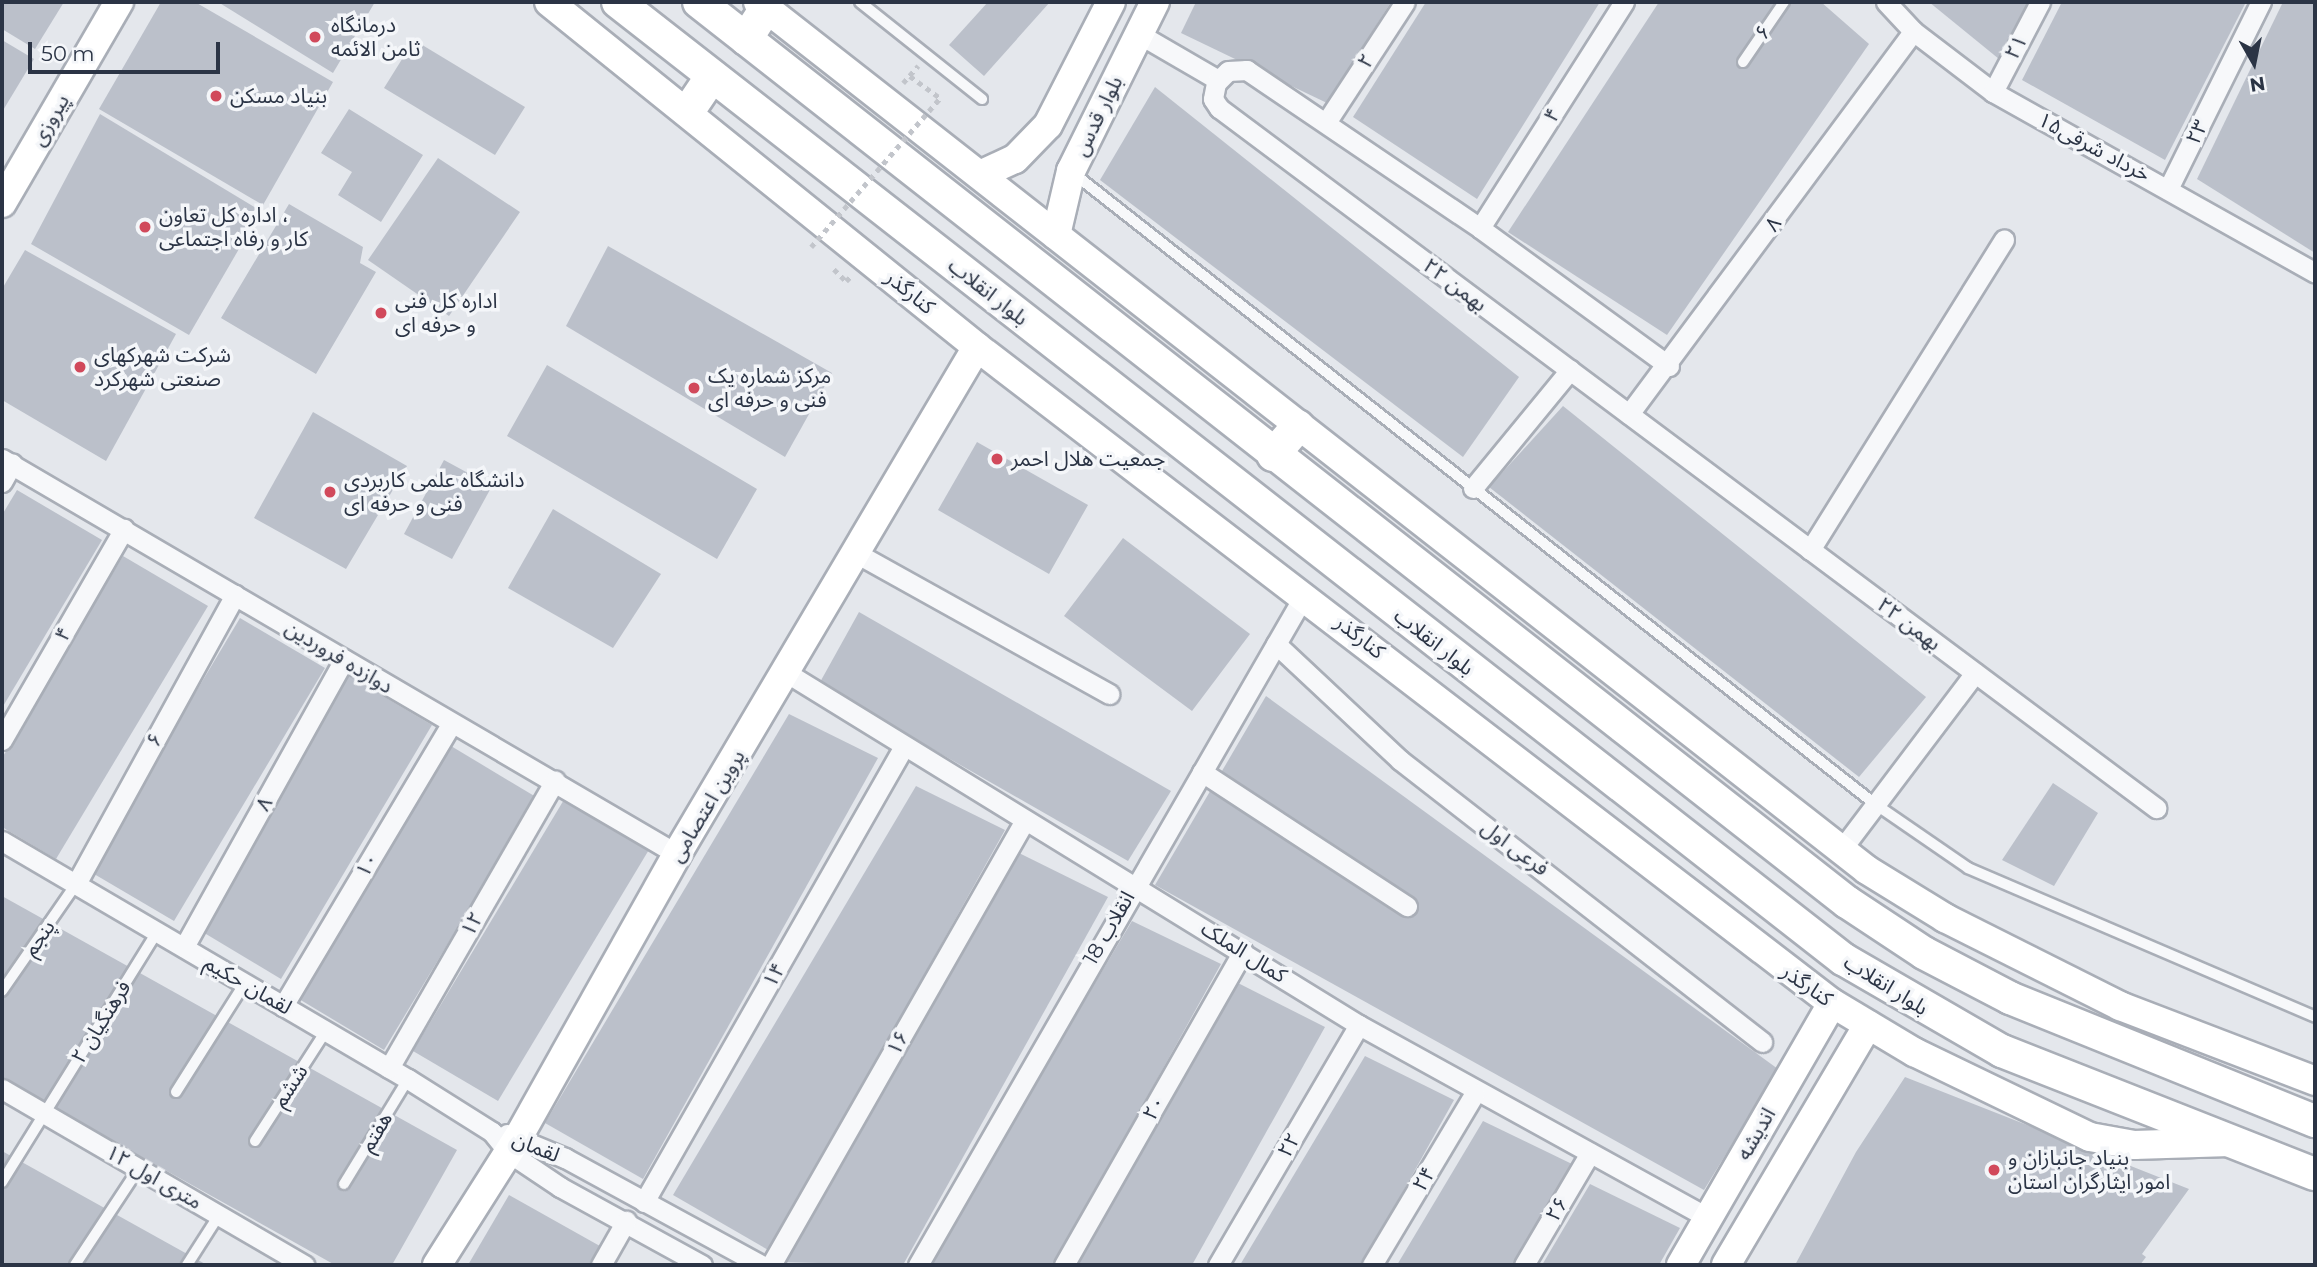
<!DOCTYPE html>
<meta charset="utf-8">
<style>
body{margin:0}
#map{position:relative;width:2317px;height:1267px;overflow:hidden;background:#e4e7ec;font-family:Montserrat,"Noto Sans Arabic",sans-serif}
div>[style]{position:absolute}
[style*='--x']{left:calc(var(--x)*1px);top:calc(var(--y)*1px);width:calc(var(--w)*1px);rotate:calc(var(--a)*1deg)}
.building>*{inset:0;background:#bbc0ca}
.path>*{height:4.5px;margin-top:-2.25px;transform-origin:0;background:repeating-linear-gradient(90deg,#c2c5cb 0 5px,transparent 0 10px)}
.roads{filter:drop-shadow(2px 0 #a9aeb7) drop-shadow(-2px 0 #a9aeb7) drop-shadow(0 2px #a9aeb7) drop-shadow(0 -2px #a9aeb7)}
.lane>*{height:10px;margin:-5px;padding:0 5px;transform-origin:5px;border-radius:5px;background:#f7f8fa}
.street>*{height:19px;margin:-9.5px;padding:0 9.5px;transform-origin:9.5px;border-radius:9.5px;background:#f7f8fa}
.secondary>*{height:28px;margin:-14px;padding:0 14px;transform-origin:14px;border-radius:14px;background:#fff}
.primary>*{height:32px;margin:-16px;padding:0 16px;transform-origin:16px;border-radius:16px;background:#fff}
.path-bridge>*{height:4.5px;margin-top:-2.25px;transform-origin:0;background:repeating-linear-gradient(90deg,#c2c5cb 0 5px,transparent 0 10px)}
.dots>*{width:19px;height:19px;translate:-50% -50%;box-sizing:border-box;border:4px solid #f4f6f9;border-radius:50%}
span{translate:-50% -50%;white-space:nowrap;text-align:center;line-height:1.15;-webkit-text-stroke:7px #f4f6f9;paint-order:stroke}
.poi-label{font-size:21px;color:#2b3445}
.left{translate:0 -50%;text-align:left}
.street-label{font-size:21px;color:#2b3445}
.frame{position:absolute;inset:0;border:4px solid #2b3445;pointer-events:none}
.north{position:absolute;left:2219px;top:28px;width:70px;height:70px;-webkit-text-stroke:5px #f4f6f9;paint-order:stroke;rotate:171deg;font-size:19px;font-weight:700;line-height:28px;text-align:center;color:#2b3445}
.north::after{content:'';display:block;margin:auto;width:24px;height:32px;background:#2b3445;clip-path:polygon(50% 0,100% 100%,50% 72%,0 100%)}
.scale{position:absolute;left:28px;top:42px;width:192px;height:32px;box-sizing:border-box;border:4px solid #2b3445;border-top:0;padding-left:9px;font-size:21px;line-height:24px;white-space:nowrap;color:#2b3445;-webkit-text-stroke:5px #f4f6f9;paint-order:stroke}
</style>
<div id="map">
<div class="building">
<i style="clip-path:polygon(2px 2px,64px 2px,35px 49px,2px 29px)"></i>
<i style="clip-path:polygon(161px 2px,195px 2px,333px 82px,263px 205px,99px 109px)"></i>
<i style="clip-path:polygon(218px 2px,375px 2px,333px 73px)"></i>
<i style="clip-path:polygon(988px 2px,1050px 2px,984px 76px,949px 45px)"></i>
<i style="clip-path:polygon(1196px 2px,1391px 2px,1327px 103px,1181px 33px)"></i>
<i style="clip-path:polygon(1426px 2px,1600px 2px,1477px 199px,1353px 117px)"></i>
<i style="clip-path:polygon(1659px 2px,1821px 2px,1869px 44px,1667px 335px,1508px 232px)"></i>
<i style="clip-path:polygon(1929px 2px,2030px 2px,1999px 59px)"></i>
<i style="clip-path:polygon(2062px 2px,2246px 2px,2165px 160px,2022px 80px)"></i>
<i style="clip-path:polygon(2283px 2px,2315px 2px,2315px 253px,2197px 179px)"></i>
<i style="clip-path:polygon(2px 40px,34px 59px,2px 112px)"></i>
<i style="clip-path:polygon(414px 40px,525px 107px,495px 155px,384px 88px)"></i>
<i style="clip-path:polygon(1155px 87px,1519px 377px,1463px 457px,1100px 180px)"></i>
<i style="clip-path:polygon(349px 109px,423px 155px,381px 222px,338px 195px,352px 172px,321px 153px)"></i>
<i style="clip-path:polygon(100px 114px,261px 211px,189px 335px,31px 244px)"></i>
<i style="clip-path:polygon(438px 158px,520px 212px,449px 316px,368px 260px)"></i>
<i style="clip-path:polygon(289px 204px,363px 247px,360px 263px,376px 272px,316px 374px,221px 318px)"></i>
<i style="clip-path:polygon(608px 246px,832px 373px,785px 457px,566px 326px)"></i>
<i style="clip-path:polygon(25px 250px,176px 334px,106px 461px,2px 400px,2px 289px)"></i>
<i style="clip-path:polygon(547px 365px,757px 489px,717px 559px,507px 436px)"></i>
<i style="clip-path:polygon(1563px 406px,1926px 697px,1859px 777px,1489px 487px)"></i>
<i style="clip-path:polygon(313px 412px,407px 466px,346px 569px,254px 518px)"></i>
<i style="clip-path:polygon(977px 442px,1088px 505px,1049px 574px,938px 510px)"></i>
<i style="clip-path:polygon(444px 460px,492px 486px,452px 559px,404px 534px)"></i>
<i style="clip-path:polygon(17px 490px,102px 540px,2px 708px,2px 515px)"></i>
<i style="clip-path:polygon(553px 509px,661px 574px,613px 648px,508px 588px)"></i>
<i style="clip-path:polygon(1123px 538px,1250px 634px,1192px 711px,1064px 616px)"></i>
<i style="clip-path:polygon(123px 556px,208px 606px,56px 859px,2px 827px,2px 758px)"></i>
<i style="clip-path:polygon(859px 612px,1171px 791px,1128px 861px,819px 684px)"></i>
<i style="clip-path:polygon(240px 618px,325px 668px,174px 921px,89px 871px)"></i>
<i style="clip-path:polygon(347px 675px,432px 725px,281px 979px,196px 928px)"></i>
<i style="clip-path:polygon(1266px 696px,1778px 1069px,1704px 1190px,1155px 885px)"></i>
<i style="clip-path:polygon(789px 714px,878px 758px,643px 1179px,545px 1123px)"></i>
<i style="clip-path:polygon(451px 746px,536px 797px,384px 1050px,299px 999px)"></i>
<i style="clip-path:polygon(2053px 783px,2098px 813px,2054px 886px,2002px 860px)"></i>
<i style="clip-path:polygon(916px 786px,1005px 830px,770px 1251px,673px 1195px)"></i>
<i style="clip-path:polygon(565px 798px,650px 848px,498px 1101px,413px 1051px)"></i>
<i style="clip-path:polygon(1019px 853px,1108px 897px,903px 1265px,776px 1262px)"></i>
<i style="clip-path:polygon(2px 896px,457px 1150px,392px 1265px,335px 1265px,2px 1079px)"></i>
<i style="clip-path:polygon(1132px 921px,1221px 964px,1054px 1265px,927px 1265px)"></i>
<i style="clip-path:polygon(1236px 982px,1325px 1027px,1192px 1265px,1068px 1265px)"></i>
<i style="clip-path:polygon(1365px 1056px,1454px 1100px,1362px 1265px,1240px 1265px)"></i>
<i style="clip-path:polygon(1905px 1077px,2189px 1189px,2142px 1254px,2146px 1257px,2140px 1265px,1795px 1265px,1856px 1152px)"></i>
<i style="clip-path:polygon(1483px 1121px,1572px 1164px,1516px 1265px,1397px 1265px)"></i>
<i style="clip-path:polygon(2px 1151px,207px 1265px,2px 1265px)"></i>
<i style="clip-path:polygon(1590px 1184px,1680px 1228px,1659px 1265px,1542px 1265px)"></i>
<i style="clip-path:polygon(509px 1195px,607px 1250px,598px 1265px,468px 1265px)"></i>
</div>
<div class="path">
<i style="--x:910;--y:76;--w:37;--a:36"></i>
<i style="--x:903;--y:83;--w:23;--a:-49"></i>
<i style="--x:834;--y:269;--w:17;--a:45"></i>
<i style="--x:846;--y:281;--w:7;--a:-45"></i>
</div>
<div class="roads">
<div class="lane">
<i style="--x:860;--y:2;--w:156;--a:38.5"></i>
<i style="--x:1743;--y:62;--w:73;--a:-55.7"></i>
<i style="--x:1073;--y:173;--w:1020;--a:38.2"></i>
<i style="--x:1875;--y:804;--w:113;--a:34.5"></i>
<i style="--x:1968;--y:868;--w:378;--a:23.2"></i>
<i style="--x:2;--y:991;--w:130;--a:-55.3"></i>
<i style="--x:176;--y:1092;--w:129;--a:-57.7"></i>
<i style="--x:255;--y:1141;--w:131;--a:-57.2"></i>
<i style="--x:2;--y:1182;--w:294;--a:-58.2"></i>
<i style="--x:344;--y:1184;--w:123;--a:-58.6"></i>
<i style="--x:75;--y:1265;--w:116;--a:-56.6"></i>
<i style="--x:187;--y:1265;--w:59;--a:-57.4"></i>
</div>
<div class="street">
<i style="--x:1886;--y:2;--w:40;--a:47"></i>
<i style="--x:1913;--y:31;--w:101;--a:37.3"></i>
<i style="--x:1993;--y:92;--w:369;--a:29.3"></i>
<i style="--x:1139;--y:34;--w:91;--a:30.2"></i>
<i style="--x:1993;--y:92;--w:102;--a:-62.4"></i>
<i style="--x:1327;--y:121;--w:142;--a:-56.8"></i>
<i style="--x:2169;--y:187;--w:207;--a:-63.6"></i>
<i style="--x:1480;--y:228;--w:268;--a:-57.5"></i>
<i style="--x:1669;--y:366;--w:234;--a:-143.9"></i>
<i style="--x:1480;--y:228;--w:282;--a:-145.9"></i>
<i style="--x:1247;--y:70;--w:19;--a:177"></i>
<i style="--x:1228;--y:71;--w:17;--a:135"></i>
<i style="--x:1216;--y:83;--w:16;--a:101"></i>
<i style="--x:1213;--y:99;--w:11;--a:56"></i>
<i style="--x:1219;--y:108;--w:1170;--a:36.76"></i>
<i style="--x:1629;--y:414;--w:477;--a:-53.4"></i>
<i style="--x:2;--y:459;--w:782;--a:30.34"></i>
<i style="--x:2;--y:482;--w:21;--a:-61"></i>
<i style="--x:1473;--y:488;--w:153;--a:-50.6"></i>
<i style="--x:1810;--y:550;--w:366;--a:-58"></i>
<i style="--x:856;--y:553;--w:290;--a:29.1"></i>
<i style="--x:1276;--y:644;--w:170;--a:43.1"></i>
<i style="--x:1400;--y:760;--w:459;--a:37.9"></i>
<i style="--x:787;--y:673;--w:672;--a:31.61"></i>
<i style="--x:1359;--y:1025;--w:399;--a:28.9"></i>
<i style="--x:2;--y:740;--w:244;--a:-60"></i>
<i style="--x:1202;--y:772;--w:245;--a:33.2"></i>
<i style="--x:2;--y:841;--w:471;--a:30.4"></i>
<i style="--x:408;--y:1079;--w:99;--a:32.2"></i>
<i style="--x:492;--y:1132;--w:26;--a:51"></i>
<i style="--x:508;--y:1152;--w:63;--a:33.9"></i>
<i style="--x:560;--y:1187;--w:162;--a:28.8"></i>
<i style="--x:1841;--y:850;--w:222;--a:-52.9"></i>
<i style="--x:76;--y:884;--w:330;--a:-61.2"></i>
<i style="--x:184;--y:947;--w:329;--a:-60.9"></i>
<i style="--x:283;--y:1006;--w:328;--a:-59.2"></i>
<i style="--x:389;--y:1068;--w:332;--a:-60"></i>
<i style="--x:2;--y:1089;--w:350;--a:30.2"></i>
<i style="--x:507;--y:1134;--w:63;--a:22.5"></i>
<i style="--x:565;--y:1158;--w:223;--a:28.6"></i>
<i style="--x:644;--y:1202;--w:523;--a:-60.3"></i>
<i style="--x:601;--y:1265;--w:51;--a:-60.4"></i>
<i style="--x:771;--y:1265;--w:512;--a:-60.28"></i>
<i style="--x:918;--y:1265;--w:775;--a:-60.03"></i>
<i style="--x:1064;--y:1265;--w:361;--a:-60.3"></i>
<i style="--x:1218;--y:1265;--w:278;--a:-59.6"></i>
<i style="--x:1372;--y:1265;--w:200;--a:-59.1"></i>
<i style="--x:1524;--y:1265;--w:130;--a:-59.5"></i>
</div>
<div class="secondary">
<i style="--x:549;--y:2;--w:550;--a:38.87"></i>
<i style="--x:977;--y:347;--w:1078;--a:37.5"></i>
<i style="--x:1832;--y:1003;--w:96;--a:30.9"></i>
<i style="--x:1914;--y:1052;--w:195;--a:25.8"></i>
<i style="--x:2090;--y:1137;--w:45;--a:10.3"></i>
<i style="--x:2134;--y:1145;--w:96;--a:-1.8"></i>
<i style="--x:758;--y:2;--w:1408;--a:38.05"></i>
<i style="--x:1867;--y:870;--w:92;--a:31.6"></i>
<i style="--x:1945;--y:918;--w:196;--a:26.7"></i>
<i style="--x:2120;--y:1006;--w:209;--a:21"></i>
<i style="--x:980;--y:175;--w:38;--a:-25"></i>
<i style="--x:1015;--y:159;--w:47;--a:-45.9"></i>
<i style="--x:1048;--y:125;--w:138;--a:-62.9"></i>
<i style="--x:2;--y:203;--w:233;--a:-59.8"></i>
<i style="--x:1056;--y:235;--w:66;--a:-76.8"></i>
<i style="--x:1071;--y:171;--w:189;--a:-63.6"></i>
<i style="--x:437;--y:1265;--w:153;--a:-57.6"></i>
<i style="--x:519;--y:1136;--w:323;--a:-60.7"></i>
<i style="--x:677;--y:854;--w:589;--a:-59.39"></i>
<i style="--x:1681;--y:1265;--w:302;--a:-60"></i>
<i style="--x:1726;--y:1265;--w:279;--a:-59.4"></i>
</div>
<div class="primary">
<i style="--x:618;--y:2;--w:1555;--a:38"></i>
<i style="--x:1843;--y:959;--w:184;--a:30.1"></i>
<i style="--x:2002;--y:1051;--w:336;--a:21.5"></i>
<i style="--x:699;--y:2;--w:1459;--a:38.1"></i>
<i style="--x:1847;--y:902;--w:92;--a:33.5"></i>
<i style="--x:1924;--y:953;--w:97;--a:27.6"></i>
<i style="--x:2010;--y:998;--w:329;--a:22"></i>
<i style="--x:746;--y:39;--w:37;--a:-57"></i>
<i style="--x:689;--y:110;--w:41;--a:-55.9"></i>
<i style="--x:1273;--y:455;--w:38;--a:-49"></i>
</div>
</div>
<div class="path-bridge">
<i style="--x:811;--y:247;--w:197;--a:-49.1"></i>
</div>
<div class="dots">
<i style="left:315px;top:37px;background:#d1495b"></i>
<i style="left:216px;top:96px;background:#d1495b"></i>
<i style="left:145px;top:227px;background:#d1495b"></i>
<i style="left:381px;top:313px;background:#d1495b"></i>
<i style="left:80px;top:367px;background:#d1495b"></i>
<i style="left:694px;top:388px;background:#d1495b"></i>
<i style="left:997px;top:459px;background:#d1495b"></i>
<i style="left:330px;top:492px;background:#d1495b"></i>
<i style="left:1994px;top:1170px;background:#d1495b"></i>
</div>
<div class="poi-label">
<span class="left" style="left:331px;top:37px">درمانگاه<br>ثامن الائمه</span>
<span class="left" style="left:230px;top:96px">بنیاد مسکن</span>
<span class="left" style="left:159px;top:227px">اداره کل تعاون ،<br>کار و رفاه اجتماعی</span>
<span class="left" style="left:395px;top:313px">اداره کل فنی<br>و حرفه ای</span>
<span class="left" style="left:94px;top:367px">شرکت شهرکهای<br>صنعتی شهرکرد</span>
<span class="left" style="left:708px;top:388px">مرکز شماره یک<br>فنی و حرفه ای</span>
<span class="left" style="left:1011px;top:459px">جمعیت هلال احمر</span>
<span class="left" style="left:344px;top:492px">دانشگاه علمی کاربردی<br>فنی و حرفه ای</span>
<span class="left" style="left:2008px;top:1170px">بنیاد جانبازان و<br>امور ایثارگران استان</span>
</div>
<div class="street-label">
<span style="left:1763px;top:32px;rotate:-55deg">۶</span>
<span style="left:2016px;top:47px;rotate:-62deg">۲۱</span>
<span style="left:1366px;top:61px;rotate:-57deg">۲</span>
<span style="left:1552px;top:115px;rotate:-58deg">۴</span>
<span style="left:1098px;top:116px;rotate:-64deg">بلوار قدس</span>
<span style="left:50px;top:120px;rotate:-60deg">پیروزی</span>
<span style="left:2197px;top:132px;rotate:-64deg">۲۳</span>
<span style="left:2094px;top:147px;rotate:28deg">۱۵خرداد شرقی</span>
<span style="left:1773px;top:224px;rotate:-54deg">۸</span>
<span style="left:1455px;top:285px;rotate:37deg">۲۲ بهمن</span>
<span style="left:910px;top:292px;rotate:39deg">کنارگذر</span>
<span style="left:988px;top:292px;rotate:38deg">بلوار انقلاب</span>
<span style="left:1909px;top:624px;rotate:37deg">۲۲ بهمن</span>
<span style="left:63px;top:634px;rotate:-60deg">۴</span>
<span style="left:1360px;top:637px;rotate:38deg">کنارگذر</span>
<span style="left:1434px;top:642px;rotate:38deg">بلوار انقلاب</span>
<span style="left:339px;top:657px;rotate:31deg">دوازده فروردین</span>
<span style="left:155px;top:740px;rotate:-61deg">۶</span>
<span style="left:264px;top:804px;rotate:-61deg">۸</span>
<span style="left:707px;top:806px;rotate:-59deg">پروین اعتصامی</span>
<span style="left:1515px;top:848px;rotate:37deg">فرعی اول</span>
<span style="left:367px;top:865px;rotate:-59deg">۱۰</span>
<span style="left:472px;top:924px;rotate:-60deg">۱۲</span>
<span style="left:1109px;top:928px;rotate:-60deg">انقلاب 18</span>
<span style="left:39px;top:938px;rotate:-55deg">پنجم</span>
<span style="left:1244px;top:952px;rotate:32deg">کمال الملک</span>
<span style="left:774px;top:975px;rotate:-60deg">۱۴</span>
<span style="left:248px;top:985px;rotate:30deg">لقمان حکیم</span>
<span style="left:1807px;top:985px;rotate:35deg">کنارگذر</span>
<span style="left:1886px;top:985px;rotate:32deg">بلوار انقلاب</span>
<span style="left:101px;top:1022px;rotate:-58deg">فرهنگیان ۲</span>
<span style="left:898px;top:1043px;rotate:-60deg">۱۶</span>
<span style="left:290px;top:1086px;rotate:-57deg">ششم</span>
<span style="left:1154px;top:1108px;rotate:-60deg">۲۰</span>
<span style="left:376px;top:1132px;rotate:-59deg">هفتم</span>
<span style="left:1756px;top:1134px;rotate:-60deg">اندیشه</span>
<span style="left:1289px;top:1145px;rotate:-60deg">۲۲</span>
<span style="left:536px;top:1147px;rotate:22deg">لقمان</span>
<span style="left:154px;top:1177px;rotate:30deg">۱۲ متری اول</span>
<span style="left:1424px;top:1179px;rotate:-59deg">۲۴</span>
<span style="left:1557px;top:1209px;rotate:-60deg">۲۶</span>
</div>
<div class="frame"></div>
<div class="north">N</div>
<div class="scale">50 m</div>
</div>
